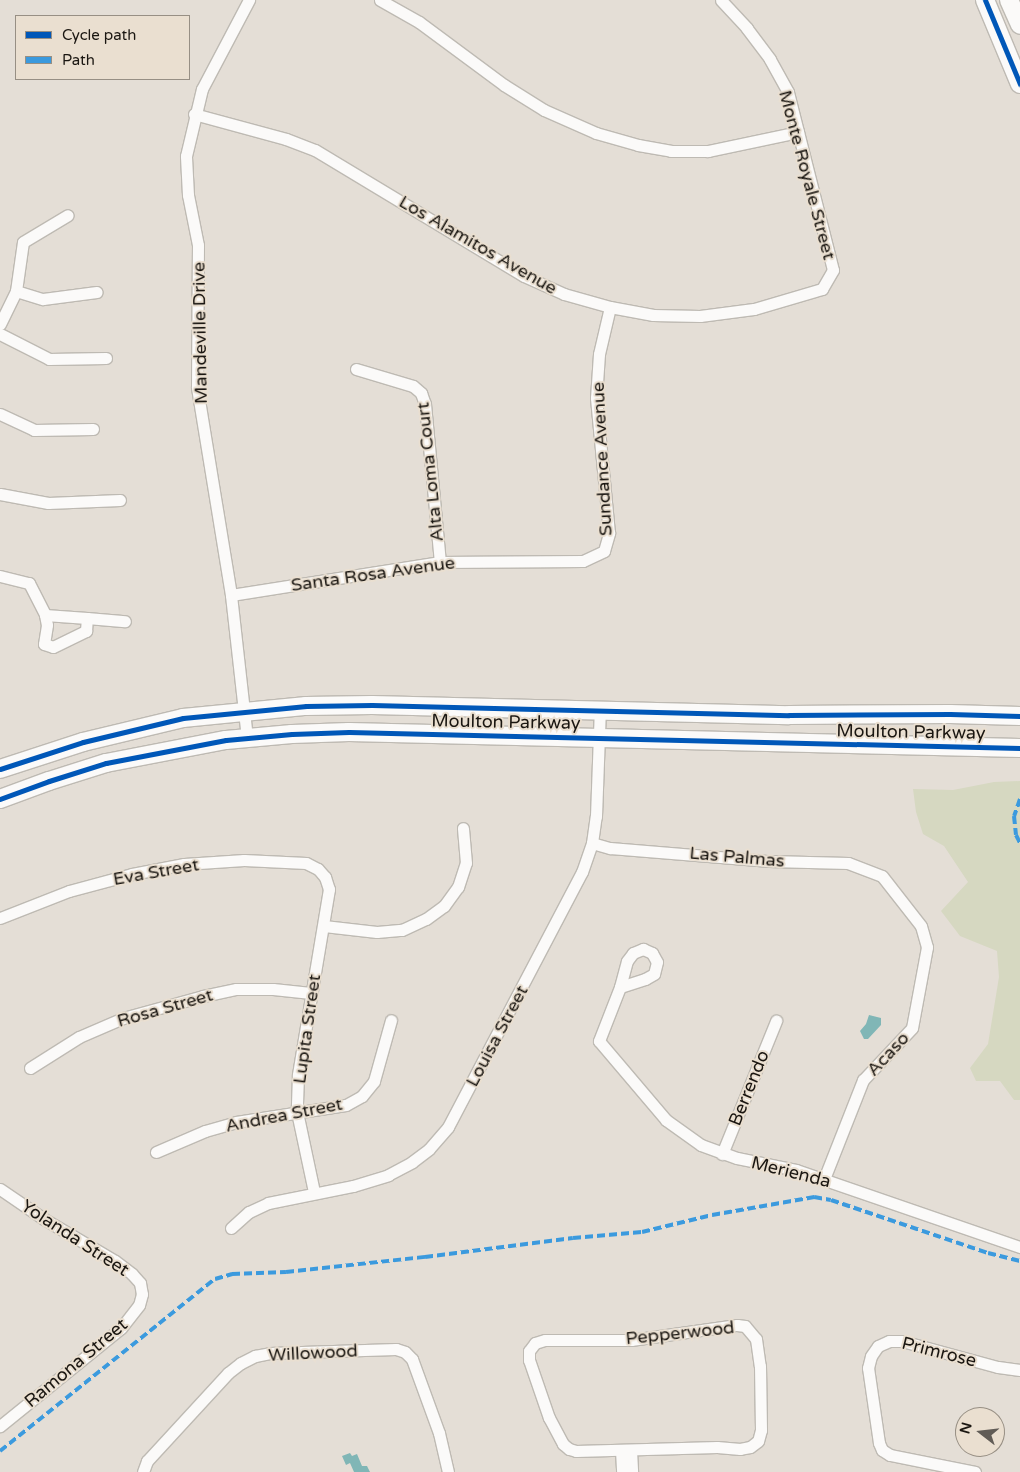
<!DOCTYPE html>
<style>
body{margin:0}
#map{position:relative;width:1020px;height:1472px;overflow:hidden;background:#e4ded6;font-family:"Varela Round",sans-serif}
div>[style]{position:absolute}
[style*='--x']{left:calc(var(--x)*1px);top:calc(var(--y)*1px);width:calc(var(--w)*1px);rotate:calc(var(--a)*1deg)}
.green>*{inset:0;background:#d6d8c1}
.water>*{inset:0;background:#80b6b6}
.roads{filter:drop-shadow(1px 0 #bebab3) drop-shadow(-1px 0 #bebab3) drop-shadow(0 1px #bebab3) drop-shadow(0 -1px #bebab3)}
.street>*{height:11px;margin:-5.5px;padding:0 5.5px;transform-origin:5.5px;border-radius:5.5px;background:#fbfaf9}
.primary>*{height:18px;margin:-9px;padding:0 9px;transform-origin:9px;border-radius:9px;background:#fbfaf9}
.quiet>*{height:4px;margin-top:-2px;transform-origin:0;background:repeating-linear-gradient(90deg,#3b9ade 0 8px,transparent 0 12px)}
.cycleway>*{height:5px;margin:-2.5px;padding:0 2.5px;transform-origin:2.5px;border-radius:2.5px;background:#0057b8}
span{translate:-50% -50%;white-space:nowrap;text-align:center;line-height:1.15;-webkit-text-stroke:4px #eadfd0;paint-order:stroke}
.street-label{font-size:18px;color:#1a1611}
.legend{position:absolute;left:15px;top:15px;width:175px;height:65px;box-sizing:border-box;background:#eadfd0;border:1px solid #978f84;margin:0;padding:6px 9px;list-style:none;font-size:15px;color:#1a1611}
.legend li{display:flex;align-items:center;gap:10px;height:25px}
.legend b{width:25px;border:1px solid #978f84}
.north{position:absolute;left:955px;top:1407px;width:50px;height:50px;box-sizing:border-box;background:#eadfd0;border:1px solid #978f84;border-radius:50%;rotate:286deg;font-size:14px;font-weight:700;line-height:20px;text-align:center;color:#1a1611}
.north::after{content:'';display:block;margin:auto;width:18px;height:22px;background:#615c56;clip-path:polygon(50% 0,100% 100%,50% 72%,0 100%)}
</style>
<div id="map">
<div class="green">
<i style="clip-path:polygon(1020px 781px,1020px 1100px,1014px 1100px,1000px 1081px,976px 1081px,970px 1068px,988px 1044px,999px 977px,997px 951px,960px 936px,941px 911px,968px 882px,944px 846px,923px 834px,916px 812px,913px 789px,953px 790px,994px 782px)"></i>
</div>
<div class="water">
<i style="clip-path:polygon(869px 1015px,881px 1018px,881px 1025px,868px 1039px,864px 1039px,860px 1031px,866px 1024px)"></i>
<i style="clip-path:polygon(350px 1453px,352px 1456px,357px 1454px,362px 1466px,367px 1466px,370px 1472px,354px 1472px,350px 1463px,346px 1465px,342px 1456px)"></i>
</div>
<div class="roads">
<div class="street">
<i style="--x:380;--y:0;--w:45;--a:29.4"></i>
<i style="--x:419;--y:22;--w:106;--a:36.5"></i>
<i style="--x:504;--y:85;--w:47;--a:32"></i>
<i style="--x:544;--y:110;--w:57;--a:23.9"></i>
<i style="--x:596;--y:133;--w:44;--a:15.9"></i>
<i style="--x:638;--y:145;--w:34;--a:10"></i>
<i style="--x:671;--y:151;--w:37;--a:0"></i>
<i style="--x:708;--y:151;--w:92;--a:-11.9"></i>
<i style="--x:194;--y:114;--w:95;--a:15.2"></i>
<i style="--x:286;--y:139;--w:31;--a:21"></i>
<i style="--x:315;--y:150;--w:244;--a:31.1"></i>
<i style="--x:524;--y:276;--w:44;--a:24.2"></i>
<i style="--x:564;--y:294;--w:48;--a:15.8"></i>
<i style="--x:610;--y:307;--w:44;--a:10.5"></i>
<i style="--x:653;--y:315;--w:47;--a:1.2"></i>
<i style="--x:700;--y:316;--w:54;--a:-7.4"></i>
<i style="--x:754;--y:309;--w:71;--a:-16.4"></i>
<i style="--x:822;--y:289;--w:22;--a:-60"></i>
<i style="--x:833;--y:270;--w:184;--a:-104.2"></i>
<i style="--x:788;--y:92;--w:38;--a:-119"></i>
<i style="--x:770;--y:59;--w:39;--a:-127"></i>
<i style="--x:747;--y:28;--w:38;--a:-133"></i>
<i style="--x:16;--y:291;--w:28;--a:17"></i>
<i style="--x:43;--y:299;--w:54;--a:-7.4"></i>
<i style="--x:0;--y:324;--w:37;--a:-64"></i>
<i style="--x:16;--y:291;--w:49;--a:-81.9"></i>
<i style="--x:23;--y:242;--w:52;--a:-31"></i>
<i style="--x:0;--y:334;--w:55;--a:27"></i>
<i style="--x:49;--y:359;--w:57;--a:-1"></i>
<i style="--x:356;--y:369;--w:59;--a:16.6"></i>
<i style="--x:413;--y:386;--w:11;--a:41"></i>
<i style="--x:421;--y:393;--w:12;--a:70"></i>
<i style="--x:425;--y:404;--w:159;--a:84.6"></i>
<i style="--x:0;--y:414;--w:38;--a:25"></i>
<i style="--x:34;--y:430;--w:59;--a:-1"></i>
<i style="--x:0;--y:494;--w:49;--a:10.6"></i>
<i style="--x:48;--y:503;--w:72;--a:-2.4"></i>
<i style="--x:0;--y:576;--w:30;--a:14"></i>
<i style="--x:29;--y:583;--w:36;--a:63"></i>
<i style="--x:45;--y:615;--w:10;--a:79"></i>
<i style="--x:47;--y:625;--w:19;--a:99"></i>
<i style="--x:44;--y:644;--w:9;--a:18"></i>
<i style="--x:53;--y:647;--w:37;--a:-26"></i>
<i style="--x:86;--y:631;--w:13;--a:-86"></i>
<i style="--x:87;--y:618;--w:42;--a:-175.9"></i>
<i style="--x:231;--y:595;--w:212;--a:-9"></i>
<i style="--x:440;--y:562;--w:143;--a:-0.4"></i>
<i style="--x:583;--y:561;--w:23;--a:-25"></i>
<i style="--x:604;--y:551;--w:19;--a:-74"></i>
<i style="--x:609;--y:533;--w:136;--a:-95.5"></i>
<i style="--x:596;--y:398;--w:44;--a:-86.1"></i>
<i style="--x:599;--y:354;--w:48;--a:-76.8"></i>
<i style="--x:87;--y:618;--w:38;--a:5"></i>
<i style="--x:247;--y:738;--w:144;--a:-96.4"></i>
<i style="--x:231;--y:595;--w:211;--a:-99.3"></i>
<i style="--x:197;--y:387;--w:142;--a:-89.6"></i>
<i style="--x:198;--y:245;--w:51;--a:-101.3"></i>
<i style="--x:188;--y:195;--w:39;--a:-93"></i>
<i style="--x:186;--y:156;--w:69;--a:-76.6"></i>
<i style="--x:202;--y:89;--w:101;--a:-62.2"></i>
<i style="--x:592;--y:843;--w:19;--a:16"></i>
<i style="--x:610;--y:848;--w:160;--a:4.7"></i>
<i style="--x:769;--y:861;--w:79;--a:1.5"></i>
<i style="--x:848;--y:863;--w:36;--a:21"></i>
<i style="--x:882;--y:876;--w:63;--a:52"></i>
<i style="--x:921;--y:926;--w:22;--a:74"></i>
<i style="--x:927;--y:947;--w:82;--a:100.5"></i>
<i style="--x:912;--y:1028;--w:71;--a:133.3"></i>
<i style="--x:863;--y:1080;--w:106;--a:111.5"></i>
<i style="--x:0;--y:918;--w:74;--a:-21.4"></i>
<i style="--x:69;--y:891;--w:65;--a:-15.1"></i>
<i style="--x:132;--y:874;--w:53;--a:-10.9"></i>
<i style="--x:184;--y:864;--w:60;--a:-3.8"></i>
<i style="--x:244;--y:860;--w:62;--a:2.8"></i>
<i style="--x:306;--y:863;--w:13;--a:27"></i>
<i style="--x:318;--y:869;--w:11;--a:49"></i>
<i style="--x:325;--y:877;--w:13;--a:72"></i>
<i style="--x:329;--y:889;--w:189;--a:99.5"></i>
<i style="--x:298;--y:1075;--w:37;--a:92"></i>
<i style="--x:297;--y:1112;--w:82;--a:78"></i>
<i style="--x:324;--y:926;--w:53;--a:6.5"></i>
<i style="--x:377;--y:932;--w:25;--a:-5"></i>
<i style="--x:402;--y:930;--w:26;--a:-25"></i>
<i style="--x:426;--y:919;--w:22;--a:-36"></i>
<i style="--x:444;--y:906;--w:24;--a:-54"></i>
<i style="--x:458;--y:887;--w:25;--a:-72"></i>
<i style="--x:466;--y:863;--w:35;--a:-95"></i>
<i style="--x:620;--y:987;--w:27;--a:-75"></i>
<i style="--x:627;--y:961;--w:10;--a:-53"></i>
<i style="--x:633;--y:953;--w:11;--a:-22"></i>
<i style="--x:643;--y:949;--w:10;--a:24"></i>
<i style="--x:652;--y:953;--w:10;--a:61"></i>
<i style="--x:657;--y:962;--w:12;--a:104"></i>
<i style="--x:654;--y:974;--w:10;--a:151"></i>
<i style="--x:645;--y:979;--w:26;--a:162"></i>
<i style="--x:620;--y:987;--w:58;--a:111.3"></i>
<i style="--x:599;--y:1041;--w:104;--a:49.7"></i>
<i style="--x:666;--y:1120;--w:43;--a:35.5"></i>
<i style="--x:701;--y:1145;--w:38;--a:20"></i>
<i style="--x:737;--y:1158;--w:60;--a:11.5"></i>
<i style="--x:796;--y:1170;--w:237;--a:19"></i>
<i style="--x:30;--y:1068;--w:58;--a:-32.3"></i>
<i style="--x:79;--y:1037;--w:48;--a:-23.4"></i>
<i style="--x:123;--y:1018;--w:83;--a:-15.4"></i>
<i style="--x:203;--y:996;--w:34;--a:-12"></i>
<i style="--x:236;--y:989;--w:37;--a:0"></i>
<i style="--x:273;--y:989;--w:38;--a:6"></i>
<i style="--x:156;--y:1152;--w:53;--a:-23.2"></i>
<i style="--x:205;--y:1131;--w:32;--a:-16"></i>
<i style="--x:236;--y:1122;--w:111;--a:-8.8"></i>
<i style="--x:346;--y:1105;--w:18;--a:-29"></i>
<i style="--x:362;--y:1096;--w:19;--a:-51"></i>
<i style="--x:374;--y:1081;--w:63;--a:-74.4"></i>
<i style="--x:722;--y:1154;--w:144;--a:-67.9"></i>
<i style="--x:0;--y:1189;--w:53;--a:34.3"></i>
<i style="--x:44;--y:1219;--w:82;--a:30.6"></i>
<i style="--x:115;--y:1261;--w:21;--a:37"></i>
<i style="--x:132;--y:1274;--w:12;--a:48"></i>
<i style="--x:140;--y:1283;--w:11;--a:80"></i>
<i style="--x:142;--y:1294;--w:11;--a:105"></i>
<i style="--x:139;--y:1305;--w:29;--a:128"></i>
<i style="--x:121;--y:1328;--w:156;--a:141"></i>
<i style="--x:231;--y:1228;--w:24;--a:-42"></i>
<i style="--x:249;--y:1212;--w:21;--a:-25"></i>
<i style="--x:268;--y:1203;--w:87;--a:-11.3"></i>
<i style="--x:353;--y:1186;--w:37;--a:-17"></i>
<i style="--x:388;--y:1175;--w:27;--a:-28"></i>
<i style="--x:412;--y:1162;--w:21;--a:-37"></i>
<i style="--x:429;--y:1149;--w:29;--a:-49"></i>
<i style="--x:448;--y:1127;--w:288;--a:-62.3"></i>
<i style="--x:582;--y:872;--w:31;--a:-71"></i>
<i style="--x:592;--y:843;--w:27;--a:-82"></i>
<i style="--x:596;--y:816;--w:107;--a:-87.9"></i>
<i style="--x:737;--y:1325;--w:8;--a:7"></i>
<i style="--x:745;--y:1326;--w:17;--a:50"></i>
<i style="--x:756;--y:1339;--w:27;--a:82"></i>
<i style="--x:760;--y:1366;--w:64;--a:89.1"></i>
<i style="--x:761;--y:1430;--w:11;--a:105"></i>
<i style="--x:758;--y:1441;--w:10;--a:143"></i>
<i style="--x:750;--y:1447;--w:10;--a:169"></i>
<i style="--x:740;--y:1449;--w:23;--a:-175"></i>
<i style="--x:717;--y:1447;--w:141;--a:178.4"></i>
<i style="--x:576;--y:1451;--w:7;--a:-164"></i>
<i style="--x:569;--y:1449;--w:8;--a:-140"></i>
<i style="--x:563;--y:1444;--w:30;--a:-118"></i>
<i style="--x:549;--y:1418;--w:61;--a:-109"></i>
<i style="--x:529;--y:1360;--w:9;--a:-90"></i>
<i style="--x:529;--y:1351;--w:10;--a:-53"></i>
<i style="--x:535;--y:1343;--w:10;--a:-17"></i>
<i style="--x:545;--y:1340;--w:86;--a:0"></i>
<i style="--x:631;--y:1340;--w:107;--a:-8.1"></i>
<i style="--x:621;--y:1450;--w:22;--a:87"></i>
<i style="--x:631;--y:1450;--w:22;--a:87"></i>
<i style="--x:143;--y:1472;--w:12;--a:-70"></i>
<i style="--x:147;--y:1461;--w:120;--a:-47.4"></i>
<i style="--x:228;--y:1373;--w:16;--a:-38"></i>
<i style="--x:241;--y:1363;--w:16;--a:-27"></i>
<i style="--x:255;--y:1356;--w:15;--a:-11"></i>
<i style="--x:270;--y:1353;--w:126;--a:-1.8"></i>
<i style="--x:396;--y:1349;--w:9;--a:18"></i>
<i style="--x:405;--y:1352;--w:10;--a:45"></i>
<i style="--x:412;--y:1359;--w:79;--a:70"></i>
<i style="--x:439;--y:1433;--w:40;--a:77"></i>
<i style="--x:975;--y:1472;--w:87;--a:-168.7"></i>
<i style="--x:890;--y:1455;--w:9;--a:-148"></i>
<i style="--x:882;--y:1450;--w:8;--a:-113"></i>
<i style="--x:879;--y:1443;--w:76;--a:-98.3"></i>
<i style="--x:868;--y:1368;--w:12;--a:-76"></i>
<i style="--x:871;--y:1356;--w:12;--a:-55"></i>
<i style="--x:878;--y:1346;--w:12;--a:-24"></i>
<i style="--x:889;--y:1341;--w:13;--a:0"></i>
<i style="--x:902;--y:1341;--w:99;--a:15.2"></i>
<i style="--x:998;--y:1367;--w:22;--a:8"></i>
</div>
<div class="primary">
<i style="--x:985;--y:0;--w:91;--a:67.4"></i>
<i style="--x:1009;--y:0;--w:27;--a:66"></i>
<i style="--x:0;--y:769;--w:87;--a:-18"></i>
<i style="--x:83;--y:742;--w:103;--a:-13.5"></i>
<i style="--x:183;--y:718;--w:124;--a:-5.6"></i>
<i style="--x:306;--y:706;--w:66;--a:-0.9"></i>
<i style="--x:372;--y:705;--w:417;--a:1.4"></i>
<i style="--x:789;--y:715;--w:161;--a:-0.4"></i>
<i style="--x:950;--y:714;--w:70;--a:1.6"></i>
<i style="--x:0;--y:799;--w:52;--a:-20.2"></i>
<i style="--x:49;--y:781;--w:60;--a:-17.5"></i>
<i style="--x:106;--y:763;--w:122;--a:-10.9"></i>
<i style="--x:226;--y:740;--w:66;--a:-5.2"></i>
<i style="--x:292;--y:734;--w:57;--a:-2"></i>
<i style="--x:349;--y:732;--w:671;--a:1.37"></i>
</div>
</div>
<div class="quiet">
<i style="--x:1020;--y:799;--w:18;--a:109"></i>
<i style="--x:1014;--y:816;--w:19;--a:84"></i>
<i style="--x:1016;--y:835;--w:9;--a:63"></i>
<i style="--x:0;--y:1451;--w:275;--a:-38.7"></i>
<i style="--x:215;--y:1279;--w:18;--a:-16"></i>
<i style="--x:232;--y:1274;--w:54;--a:-2.1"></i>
<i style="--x:286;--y:1272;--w:140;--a:-6.2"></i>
<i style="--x:425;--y:1257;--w:149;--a:-7.3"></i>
<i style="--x:573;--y:1238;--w:69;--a:-5"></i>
<i style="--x:642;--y:1232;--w:72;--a:-13.7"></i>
<i style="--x:712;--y:1215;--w:104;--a:-10"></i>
<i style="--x:814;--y:1197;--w:17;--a:10"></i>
<i style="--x:831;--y:1200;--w:166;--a:18.7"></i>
<i style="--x:988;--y:1253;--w:33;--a:14"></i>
</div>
<div class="cycleway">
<i style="--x:985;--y:0;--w:91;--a:67.4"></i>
<i style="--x:0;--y:769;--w:87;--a:-18"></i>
<i style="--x:83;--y:742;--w:103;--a:-13.5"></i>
<i style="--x:183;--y:718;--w:124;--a:-5.6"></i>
<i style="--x:306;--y:706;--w:66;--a:-0.9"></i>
<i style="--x:372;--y:705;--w:417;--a:1.4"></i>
<i style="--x:789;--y:715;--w:161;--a:-0.4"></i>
<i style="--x:950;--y:714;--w:70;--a:1.6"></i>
<i style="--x:0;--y:799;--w:52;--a:-20.2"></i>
<i style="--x:49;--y:781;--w:60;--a:-17.5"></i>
<i style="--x:106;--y:763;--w:122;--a:-10.9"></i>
<i style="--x:226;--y:740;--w:66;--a:-5.2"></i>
<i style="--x:292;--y:734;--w:57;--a:-2"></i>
<i style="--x:349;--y:732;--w:671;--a:1.37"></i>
</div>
<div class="street-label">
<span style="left:807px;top:175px;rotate:75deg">Monte Royale Street</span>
<span style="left:478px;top:245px;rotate:30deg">Los Alamitos Avenue</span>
<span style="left:200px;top:333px;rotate:-91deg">Mandeville Drive</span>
<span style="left:602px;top:459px;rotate:-93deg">Sundance Avenue</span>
<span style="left:430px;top:472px;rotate:-96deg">Alta Loma Court</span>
<span style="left:373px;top:574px;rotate:-8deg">Santa Rosa Avenue</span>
<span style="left:506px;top:722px;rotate:1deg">Moulton Parkway</span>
<span style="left:911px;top:732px;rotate:1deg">Moulton Parkway</span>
<span style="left:737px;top:857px;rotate:5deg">Las Palmas</span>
<span style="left:156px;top:872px;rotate:-10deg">Eva Street</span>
<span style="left:165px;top:1008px;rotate:-16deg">Rosa Street</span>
<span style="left:307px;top:1029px;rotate:-82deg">Lupita Street</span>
<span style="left:497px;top:1036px;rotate:-62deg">Louisa Street</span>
<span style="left:888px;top:1054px;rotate:-47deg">Acaso</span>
<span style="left:749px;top:1088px;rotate:-68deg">Berrendo</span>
<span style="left:284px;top:1115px;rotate:-11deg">Andrea Street</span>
<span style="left:791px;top:1172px;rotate:14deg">Merienda</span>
<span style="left:75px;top:1238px;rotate:33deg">Yolanda Street</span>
<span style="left:680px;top:1333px;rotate:-6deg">Pepperwood</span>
<span style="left:939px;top:1352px;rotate:14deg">Primrose</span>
<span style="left:313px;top:1353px;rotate:-3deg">Willowood</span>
<span style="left:76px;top:1363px;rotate:-40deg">Ramona Street</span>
</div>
<ul class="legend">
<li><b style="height:6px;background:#0057b8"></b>Cycle path</li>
<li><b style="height:6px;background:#3b9ade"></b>Path</li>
</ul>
<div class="north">N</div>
</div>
